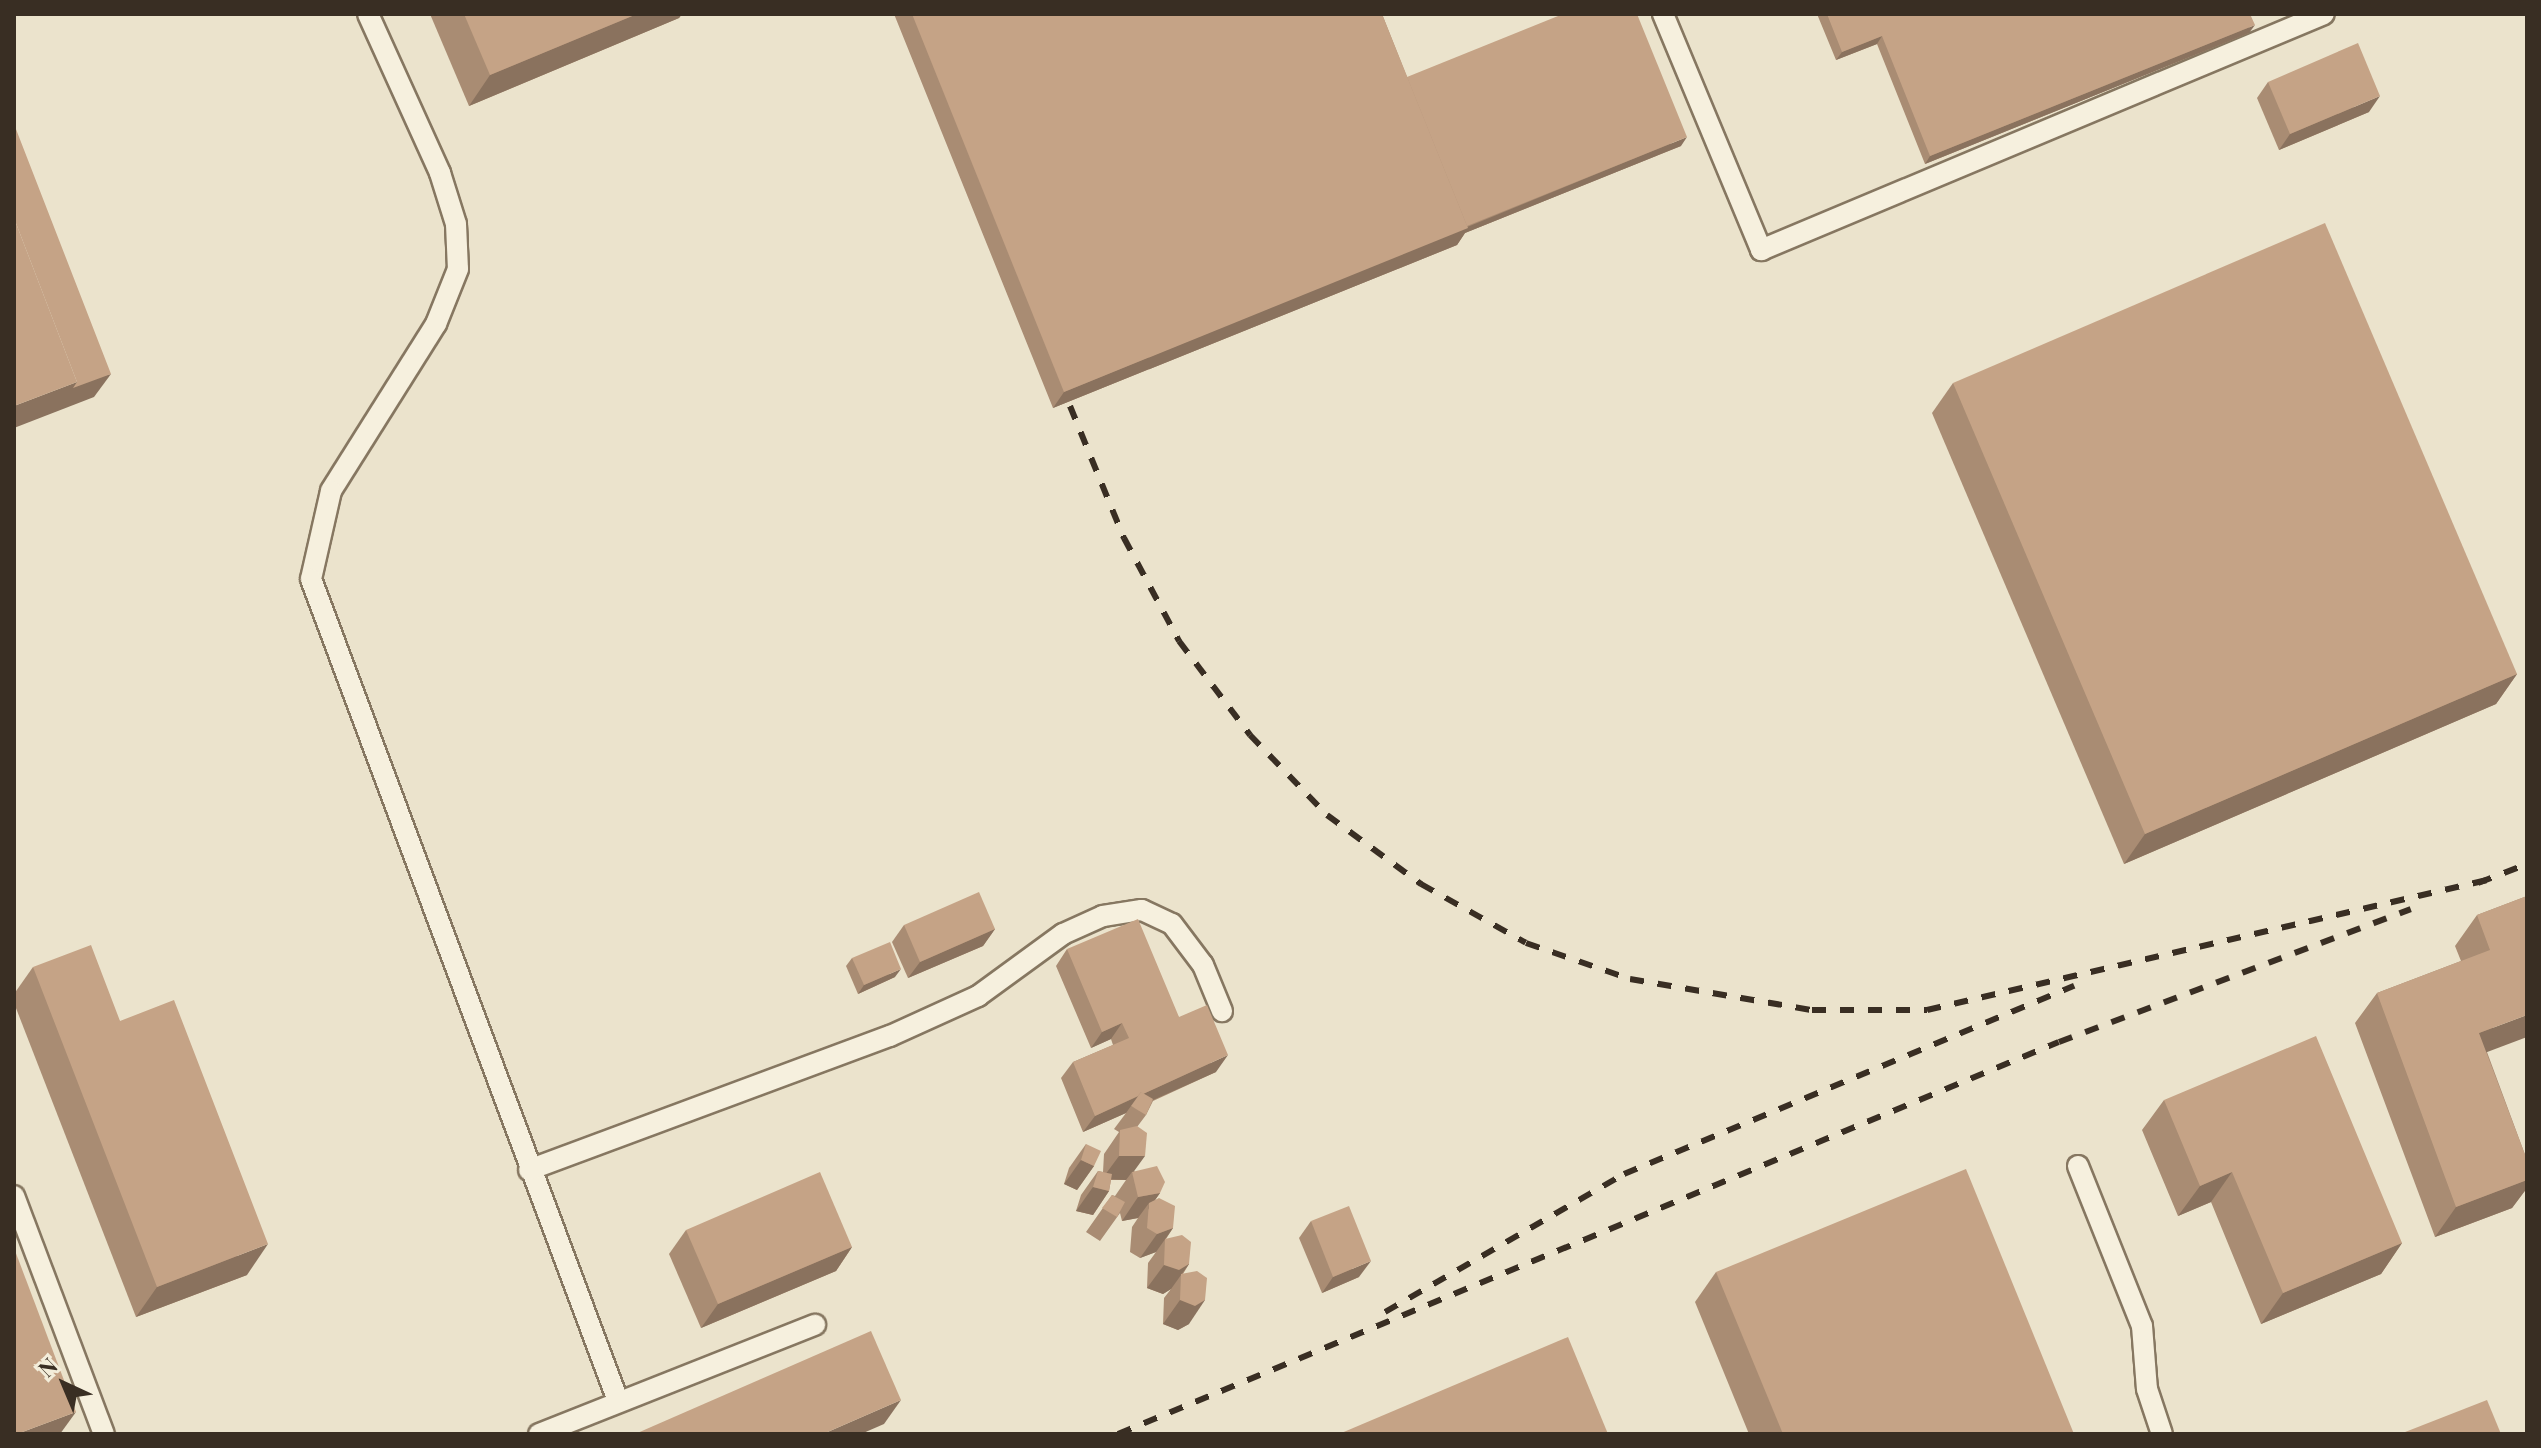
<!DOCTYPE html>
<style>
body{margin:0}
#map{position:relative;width:2541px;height:1448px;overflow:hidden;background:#ebe3cc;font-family:"Playfair Display",serif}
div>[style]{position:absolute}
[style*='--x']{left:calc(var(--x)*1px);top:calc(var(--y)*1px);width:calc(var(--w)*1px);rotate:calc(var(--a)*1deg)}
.roads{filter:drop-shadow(2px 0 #867761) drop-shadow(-2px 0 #867761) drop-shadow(0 2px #867761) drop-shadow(0 -2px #867761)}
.service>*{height:20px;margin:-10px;padding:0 10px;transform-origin:10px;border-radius:10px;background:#f6f0de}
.rail>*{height:6px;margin-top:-3px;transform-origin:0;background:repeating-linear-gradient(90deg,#392e23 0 14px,transparent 0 28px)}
.wall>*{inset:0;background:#a98c73}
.shaded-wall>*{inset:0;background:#8a725e}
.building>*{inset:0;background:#c5a386}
span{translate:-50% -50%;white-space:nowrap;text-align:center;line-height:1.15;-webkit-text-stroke:6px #f3edda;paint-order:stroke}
.frame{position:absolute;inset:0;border:16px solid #392e23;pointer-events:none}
.north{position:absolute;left:24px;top:1344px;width:80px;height:80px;-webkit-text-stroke:6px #f3edda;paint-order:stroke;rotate:316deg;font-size:22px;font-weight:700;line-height:32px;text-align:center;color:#392e23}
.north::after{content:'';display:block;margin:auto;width:28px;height:36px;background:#392e23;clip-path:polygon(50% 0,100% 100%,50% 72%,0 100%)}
</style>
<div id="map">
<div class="roads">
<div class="service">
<i style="--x:368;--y:14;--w:175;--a:65.6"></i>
<i style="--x:440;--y:173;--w:53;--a:72.6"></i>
<i style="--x:456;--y:224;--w:45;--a:87.5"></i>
<i style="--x:458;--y:269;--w:59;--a:111.8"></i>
<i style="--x:436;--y:324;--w:197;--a:122.2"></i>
<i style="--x:331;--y:491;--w:90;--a:102.8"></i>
<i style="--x:311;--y:579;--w:877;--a:69.52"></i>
<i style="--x:1663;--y:14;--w:256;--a:67.4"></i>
<i style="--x:1761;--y:250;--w:610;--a:-22.74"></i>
<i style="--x:2078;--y:1166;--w:172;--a:68.2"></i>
<i style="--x:2142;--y:1326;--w:63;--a:85.5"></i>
<i style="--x:2147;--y:1389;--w:47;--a:71.6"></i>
<i style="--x:529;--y:1170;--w:385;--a:-20.4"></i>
<i style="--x:890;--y:1036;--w:97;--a:-24.4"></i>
<i style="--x:978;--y:996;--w:105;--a:-36.1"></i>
<i style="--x:1063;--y:934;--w:44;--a:-24.2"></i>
<i style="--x:1103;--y:916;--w:39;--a:-9"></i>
<i style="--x:1142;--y:910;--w:33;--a:25"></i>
<i style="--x:1172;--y:924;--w:51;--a:52.9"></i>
<i style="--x:1203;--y:965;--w:50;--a:67.6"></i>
<i style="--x:14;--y:1196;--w:254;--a:69.3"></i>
<i style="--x:539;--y:1434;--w:297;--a:-21.6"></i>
</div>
</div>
<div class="rail">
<i style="--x:1070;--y:406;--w:143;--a:67.8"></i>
<i style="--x:1124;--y:538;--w:117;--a:61.9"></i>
<i style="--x:1179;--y:641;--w:118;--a:52.9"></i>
<i style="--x:1250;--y:735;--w:111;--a:46.1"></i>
<i style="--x:1327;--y:815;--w:117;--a:36.3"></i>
<i style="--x:1421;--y:884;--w:120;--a:29.3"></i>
<i style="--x:1526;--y:943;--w:110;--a:19.1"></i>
<i style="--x:1630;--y:979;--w:185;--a:9.7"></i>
<i style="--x:1812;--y:1010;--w:115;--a:0"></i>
<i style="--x:1927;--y:1010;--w:575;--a:-13.07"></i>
<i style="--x:2478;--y:883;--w:53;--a:-21.2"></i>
<i style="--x:1385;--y:1312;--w:276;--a:-30"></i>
<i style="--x:1624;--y:1174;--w:488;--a:-22.7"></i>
<i style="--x:1118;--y:1434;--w:1019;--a:-22.62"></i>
<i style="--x:2059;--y:1042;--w:376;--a:-20.7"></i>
</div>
<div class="wall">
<i style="clip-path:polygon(430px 14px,682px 14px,679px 18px,469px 106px)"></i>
<i style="clip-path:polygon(894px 14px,1382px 14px,1407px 77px,1681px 146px,1465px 233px,1457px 245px,1053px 408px)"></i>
<i style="clip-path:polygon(1817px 14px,2250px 14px,2249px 33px,1925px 164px,1877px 44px,1836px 60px)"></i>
<i style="clip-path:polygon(2268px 82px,2369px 112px,2279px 150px,2257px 98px)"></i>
<i style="clip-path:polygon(1953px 383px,2517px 674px,2496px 704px,2124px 864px,1932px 413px)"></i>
<i style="clip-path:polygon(2527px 896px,2487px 1052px,2527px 1160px,2527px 1188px,2512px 1208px,2435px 1237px,2355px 1023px,2377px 993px,2461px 961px,2455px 946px,2477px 915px)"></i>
<i style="clip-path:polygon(904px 925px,995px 929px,983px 946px,908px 978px,892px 942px)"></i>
<i style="clip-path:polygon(1067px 949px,1179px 1017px,1216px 1072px,1153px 1101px,1146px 1115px,1137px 1127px,1134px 1171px,1160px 1193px,1155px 1200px,1173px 1228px,1166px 1239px,1189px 1264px,1183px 1274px,1189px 1324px,1178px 1330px,1163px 1324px,1164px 1298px,1171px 1289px,1163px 1294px,1147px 1288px,1148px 1263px,1156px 1252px,1140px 1258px,1130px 1252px,1132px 1227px,1138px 1218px,1122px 1221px,1120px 1213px,1100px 1241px,1086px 1232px,1112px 1195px,1115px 1196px,1126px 1180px,1111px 1180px,1109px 1191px,1093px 1215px,1076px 1211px,1081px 1195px,1098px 1171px,1103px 1172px,1104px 1154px,1119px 1132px,1114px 1129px,1126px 1113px,1083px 1132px,1061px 1078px,1073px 1062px,1113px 1045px,1111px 1039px,1091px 1048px,1056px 966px)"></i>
<i style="clip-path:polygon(852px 958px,895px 977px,858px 994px,846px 966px)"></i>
<i style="clip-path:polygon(33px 967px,120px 1021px,247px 1275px,136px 1317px,14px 1003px,14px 994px)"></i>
<i style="clip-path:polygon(2164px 1100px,2402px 1243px,2381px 1274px,2261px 1324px,2211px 1202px,2178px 1216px,2142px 1130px)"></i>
<i style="clip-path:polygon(1086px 1144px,1094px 1166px,1077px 1190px,1064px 1184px,1069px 1168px)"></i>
<i style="clip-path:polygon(1311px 1221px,1359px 1277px,1322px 1293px,1299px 1238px)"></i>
<i style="clip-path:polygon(686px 1230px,852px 1247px,836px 1271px,701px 1328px,669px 1254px)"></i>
<i style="clip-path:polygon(1716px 1272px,2074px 1434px,1749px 1434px,1695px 1302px)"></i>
</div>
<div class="shaded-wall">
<i style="clip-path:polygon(637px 14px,682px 14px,679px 18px,469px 106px,490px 75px)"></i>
<i style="clip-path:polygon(2255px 25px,2249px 33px,1925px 164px,1930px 156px)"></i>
<i style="clip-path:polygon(1882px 36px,1877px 44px,1836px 60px,1842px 52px)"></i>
<i style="clip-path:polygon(2380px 96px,2369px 112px,2279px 150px,2290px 134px)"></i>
<i style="clip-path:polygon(1687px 137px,1681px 146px,1465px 233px,1457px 245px,1053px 408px,1064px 392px)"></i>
<i style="clip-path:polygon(111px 374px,94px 397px,14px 428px,14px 406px,77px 382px)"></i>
<i style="clip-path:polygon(2517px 674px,2496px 704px,2124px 864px,2145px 834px)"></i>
<i style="clip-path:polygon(995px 929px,983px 946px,908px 978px,920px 962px)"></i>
<i style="clip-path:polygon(901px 969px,895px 977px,858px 994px,864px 985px)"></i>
<i style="clip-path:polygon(2527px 1015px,2527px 1037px,2458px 1063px,2479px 1033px)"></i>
<i style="clip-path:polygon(1122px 1023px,1111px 1039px,1091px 1048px,1102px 1032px)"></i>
<i style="clip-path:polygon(1228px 1055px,1216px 1072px,1135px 1108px,1131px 1106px,1126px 1113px,1083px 1132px,1095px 1116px)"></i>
<i style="clip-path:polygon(1119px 1156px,1145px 1156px,1132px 1174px,1132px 1172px,1126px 1180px,1102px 1179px)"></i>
<i style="clip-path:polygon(1081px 1160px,1094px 1166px,1077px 1190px,1064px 1184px)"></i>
<i style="clip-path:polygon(2232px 1172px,2211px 1202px,2178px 1216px,2200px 1186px)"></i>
<i style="clip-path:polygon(2527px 1180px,2527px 1188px,2512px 1208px,2435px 1237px,2456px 1207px)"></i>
<i style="clip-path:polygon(1093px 1187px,1109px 1191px,1093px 1215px,1076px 1211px)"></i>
<i style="clip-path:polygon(1160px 1193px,1148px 1210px,1149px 1203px,1138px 1218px,1122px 1221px,1138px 1197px)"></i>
<i style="clip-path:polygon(1173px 1228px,1156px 1252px,1140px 1258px,1157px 1234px)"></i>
<i style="clip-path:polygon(2402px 1243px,2381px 1274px,2261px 1324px,2283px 1293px)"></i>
<i style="clip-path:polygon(268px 1244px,247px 1275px,136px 1317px,157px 1287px)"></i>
<i style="clip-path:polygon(852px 1247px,836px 1271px,701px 1328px,718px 1304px)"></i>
<i style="clip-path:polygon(1371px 1261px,1359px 1277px,1322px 1293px,1333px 1277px)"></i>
<i style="clip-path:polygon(1189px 1264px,1171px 1289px,1163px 1294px,1147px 1288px,1164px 1265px)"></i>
<i style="clip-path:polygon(1180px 1300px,1205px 1300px,1189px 1324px,1178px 1330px,1163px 1324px)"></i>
<i style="clip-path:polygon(901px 1400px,884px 1424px,861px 1434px,823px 1434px)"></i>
<i style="clip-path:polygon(76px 1412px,60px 1434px,17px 1434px)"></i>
</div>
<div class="building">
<i style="clip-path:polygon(464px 14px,637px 14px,490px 75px)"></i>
<i style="clip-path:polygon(912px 14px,1382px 14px,1468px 228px,1064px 392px)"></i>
<i style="clip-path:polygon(1563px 14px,1637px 14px,1687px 137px,1467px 226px,1407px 77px)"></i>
<i style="clip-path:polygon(1827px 14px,2250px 14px,2255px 25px,1930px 156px,1882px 36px,1842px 52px)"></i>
<i style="clip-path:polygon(2358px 43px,2380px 96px,2290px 134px,2268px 82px)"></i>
<i style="clip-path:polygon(14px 124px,111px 374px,73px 388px,77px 382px,14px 218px)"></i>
<i style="clip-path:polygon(14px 218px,77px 382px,14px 406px)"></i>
<i style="clip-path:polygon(2325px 223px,2517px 674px,2145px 834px,1953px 383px)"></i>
<i style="clip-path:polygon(979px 892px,995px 929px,920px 962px,904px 925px)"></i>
<i style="clip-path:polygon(2527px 896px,2527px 1015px,2479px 1033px,2527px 1160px,2527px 1180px,2456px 1207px,2377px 993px,2490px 950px,2477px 915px)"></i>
<i style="clip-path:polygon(1138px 919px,1179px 1017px,1207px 1005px,1228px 1055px,1143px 1094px,1141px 1092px,1138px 1096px,1095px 1116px,1073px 1062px,1129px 1038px,1122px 1023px,1102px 1032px,1067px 949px)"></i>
<i style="clip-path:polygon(890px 942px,901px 969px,864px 985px,852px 958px)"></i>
<i style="clip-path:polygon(91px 945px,120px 1021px,174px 1000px,268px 1244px,157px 1287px,33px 967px)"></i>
<i style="clip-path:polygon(2316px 1036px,2402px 1243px,2283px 1293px,2232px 1172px,2200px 1186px,2164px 1100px)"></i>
<i style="clip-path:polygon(1141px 1092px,1153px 1099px,1146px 1115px,1131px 1106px)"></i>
<i style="clip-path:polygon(1137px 1126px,1147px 1133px,1145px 1156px,1119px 1156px,1120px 1130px)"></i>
<i style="clip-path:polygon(1086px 1144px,1101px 1151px,1094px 1166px,1081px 1160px)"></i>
<i style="clip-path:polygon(1157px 1166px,1165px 1182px,1160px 1193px,1138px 1197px,1132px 1172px)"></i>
<i style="clip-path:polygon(1966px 1169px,2074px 1434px,1783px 1434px,1716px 1272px)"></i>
<i style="clip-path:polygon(1098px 1171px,1112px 1174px,1109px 1191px,1093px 1187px)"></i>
<i style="clip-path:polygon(820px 1172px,852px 1247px,718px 1304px,686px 1230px)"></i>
<i style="clip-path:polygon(1112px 1195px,1125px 1202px,1117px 1217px,1102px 1208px)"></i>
<i style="clip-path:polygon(1159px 1198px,1175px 1206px,1173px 1228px,1157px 1234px,1147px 1228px,1149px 1203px)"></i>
<i style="clip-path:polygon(1349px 1206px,1371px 1261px,1333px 1277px,1311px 1221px)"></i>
<i style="clip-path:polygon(1182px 1235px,1191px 1242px,1189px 1264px,1179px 1270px,1164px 1265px,1165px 1239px)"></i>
<i style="clip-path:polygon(14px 1248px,76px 1412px,17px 1434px,14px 1434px)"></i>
<i style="clip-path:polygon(1197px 1271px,1207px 1278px,1205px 1300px,1195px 1306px,1180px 1300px,1181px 1274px)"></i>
<i style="clip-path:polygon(871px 1331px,901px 1400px,823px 1434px,635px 1434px)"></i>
<i style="clip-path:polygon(1568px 1337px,1608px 1434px,1339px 1434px)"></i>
<i style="clip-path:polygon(2487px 1400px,2501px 1434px,2400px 1434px)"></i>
</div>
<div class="frame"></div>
<div class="north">N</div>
</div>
